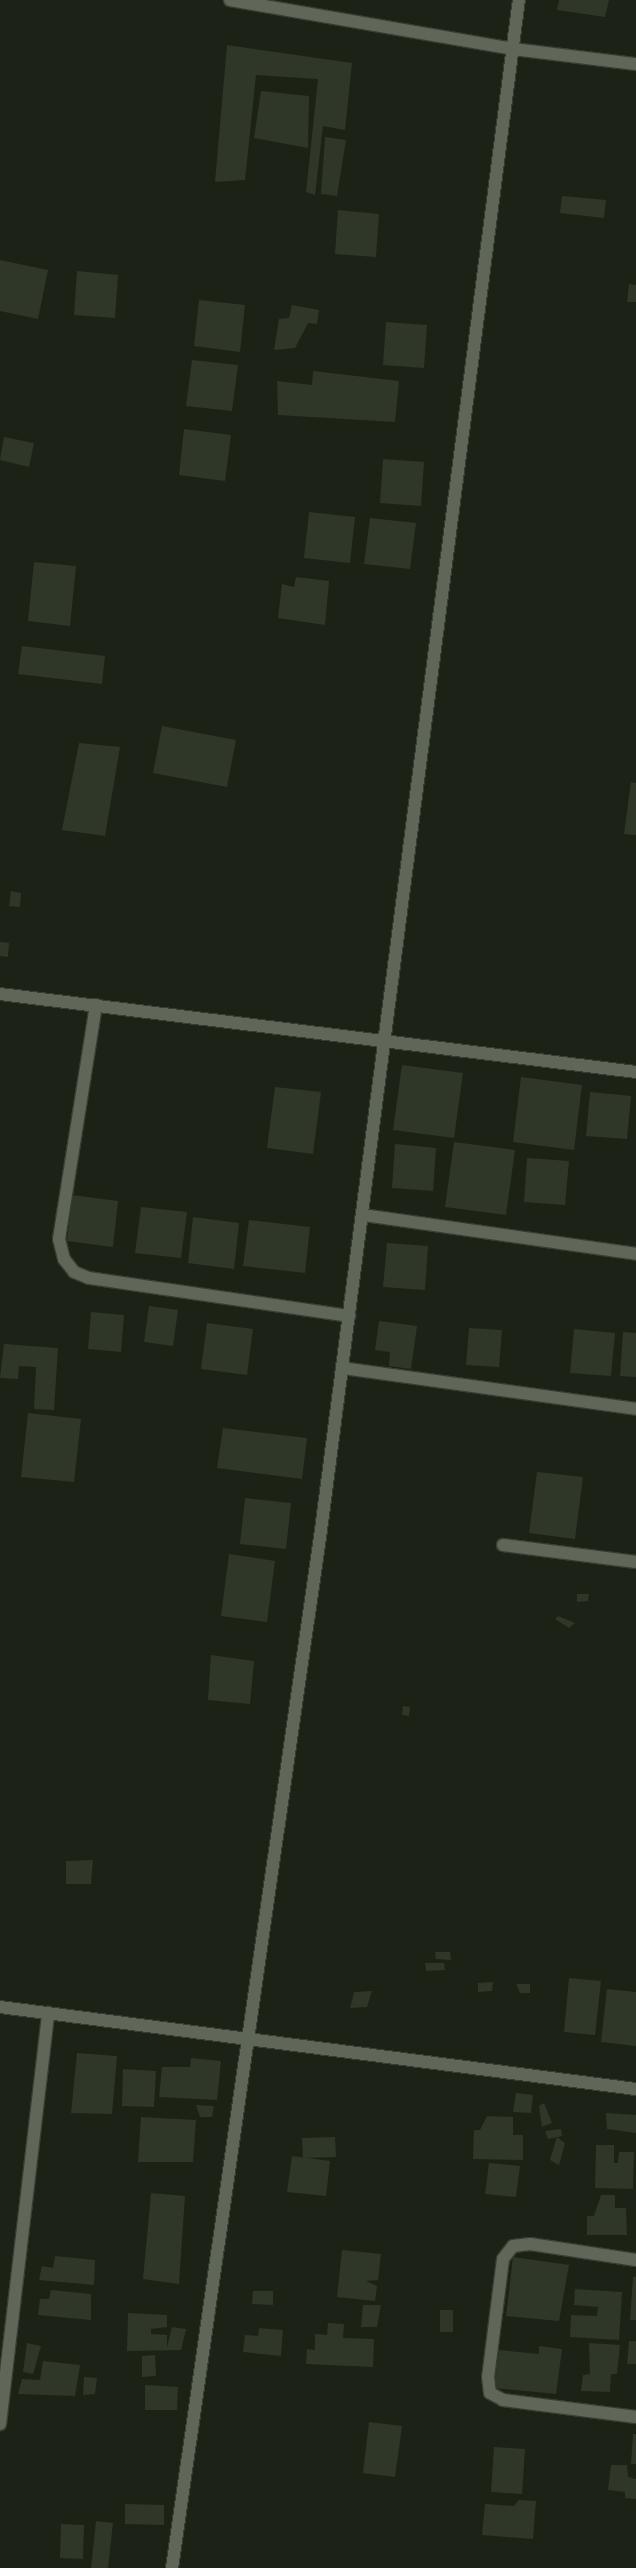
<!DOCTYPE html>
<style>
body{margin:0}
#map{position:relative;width:636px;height:2568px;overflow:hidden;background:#1c2316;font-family:"Open Sans",sans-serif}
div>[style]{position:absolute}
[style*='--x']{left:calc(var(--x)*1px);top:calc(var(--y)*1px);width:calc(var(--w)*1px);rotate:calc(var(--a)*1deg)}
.building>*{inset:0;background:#2f3729}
.roads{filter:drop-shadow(1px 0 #383d34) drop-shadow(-1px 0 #383d34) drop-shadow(0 1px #383d34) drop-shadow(0 -1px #383d34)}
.minor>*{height:12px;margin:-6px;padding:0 6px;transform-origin:6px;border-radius:6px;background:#5f6858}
span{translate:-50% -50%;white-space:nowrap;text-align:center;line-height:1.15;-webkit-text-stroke:4.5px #080b06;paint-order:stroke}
</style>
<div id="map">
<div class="building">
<i style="clip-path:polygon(559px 0,609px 0,605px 17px,557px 10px)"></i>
<i style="clip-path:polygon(227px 45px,352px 63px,345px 130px,323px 126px,315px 195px,306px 192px,318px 79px,256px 75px,245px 180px,215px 182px)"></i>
<i style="clip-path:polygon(261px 91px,309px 96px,308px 148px,254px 138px)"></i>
<i style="clip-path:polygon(325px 137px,346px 140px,337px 196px,321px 194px)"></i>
<i style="clip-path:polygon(562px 196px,606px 200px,604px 218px,560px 213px)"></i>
<i style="clip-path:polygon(338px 210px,379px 214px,376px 257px,335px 254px)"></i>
<i style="clip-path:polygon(0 260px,48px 270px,38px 319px,0 311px)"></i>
<i style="clip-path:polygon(77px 271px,118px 275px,115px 318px,74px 315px)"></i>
<i style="clip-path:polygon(629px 284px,636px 285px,636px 302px,627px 302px)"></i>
<i style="clip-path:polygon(199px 300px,245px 305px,240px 352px,194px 346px)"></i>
<i style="clip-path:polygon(292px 305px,319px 310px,317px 324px,308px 323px,295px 348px,274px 350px,279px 319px,289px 318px)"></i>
<i style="clip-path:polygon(386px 322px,427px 325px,424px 368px,383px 365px)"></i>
<i style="clip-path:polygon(192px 360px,238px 365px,232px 411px,186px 406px)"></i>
<i style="clip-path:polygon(313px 371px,399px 381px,395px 422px,278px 415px,277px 381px,312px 385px)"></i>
<i style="clip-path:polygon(184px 429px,231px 435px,225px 481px,179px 475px)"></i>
<i style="clip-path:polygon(4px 437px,34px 443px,29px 467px,0 460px)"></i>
<i style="clip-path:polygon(383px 459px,424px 462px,421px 506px,380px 503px)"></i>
<i style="clip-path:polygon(309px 512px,355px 517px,350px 563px,304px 558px)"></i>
<i style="clip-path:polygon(370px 518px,416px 523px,410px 569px,364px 564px)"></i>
<i style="clip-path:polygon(34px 562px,76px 566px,70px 626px,28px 621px)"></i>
<i style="clip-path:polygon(296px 577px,329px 581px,325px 625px,278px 618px,282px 584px,294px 587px)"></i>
<i style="clip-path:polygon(22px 646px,105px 656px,102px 684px,18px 674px)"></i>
<i style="clip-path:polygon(162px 726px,236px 740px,227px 787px,153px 773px)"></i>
<i style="clip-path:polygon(79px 743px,120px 747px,105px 836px,62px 830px)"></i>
<i style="clip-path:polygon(631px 782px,636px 783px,636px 835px,624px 834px)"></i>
<i style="clip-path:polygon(11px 891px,21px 893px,20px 907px,9px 906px)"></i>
<i style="clip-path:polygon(0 942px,9px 943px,8px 957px,0 956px)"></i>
<i style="clip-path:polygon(402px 1065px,463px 1073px,454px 1138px,393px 1130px)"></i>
<i style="clip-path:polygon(521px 1077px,582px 1085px,574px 1150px,513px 1142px)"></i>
<i style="clip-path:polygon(275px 1087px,321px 1092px,313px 1154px,267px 1148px)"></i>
<i style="clip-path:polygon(590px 1092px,631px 1096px,627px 1139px,586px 1136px)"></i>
<i style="clip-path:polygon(454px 1142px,515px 1150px,506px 1215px,445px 1207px)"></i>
<i style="clip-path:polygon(395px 1144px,436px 1148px,433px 1191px,392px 1188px)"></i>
<i style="clip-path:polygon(527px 1158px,569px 1161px,565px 1205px,524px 1202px)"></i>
<i style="clip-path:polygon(72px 1195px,118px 1201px,113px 1247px,67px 1241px)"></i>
<i style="clip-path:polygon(141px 1207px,187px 1212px,181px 1258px,135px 1253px)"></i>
<i style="clip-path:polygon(193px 1217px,239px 1223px,234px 1269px,188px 1263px)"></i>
<i style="clip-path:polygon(249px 1220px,310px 1227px,305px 1273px,243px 1266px)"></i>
<i style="clip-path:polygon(387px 1243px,428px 1246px,425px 1290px,383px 1287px)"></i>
<i style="clip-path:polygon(149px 1306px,178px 1310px,173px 1346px,144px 1342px)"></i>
<i style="clip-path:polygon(91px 1312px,124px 1315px,121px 1352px,88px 1349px)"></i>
<i style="clip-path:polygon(379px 1321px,417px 1326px,411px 1369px,389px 1366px,390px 1352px,375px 1350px)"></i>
<i style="clip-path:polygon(207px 1323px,253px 1329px,247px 1375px,201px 1369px)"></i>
<i style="clip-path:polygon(469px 1328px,502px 1330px,499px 1367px,466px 1365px)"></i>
<i style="clip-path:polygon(574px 1329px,615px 1333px,611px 1376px,570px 1373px)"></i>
<i style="clip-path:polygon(623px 1332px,636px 1333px,636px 1377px,620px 1376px)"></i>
<i style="clip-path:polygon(4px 1344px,58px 1348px,54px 1410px,34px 1409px,36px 1367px,19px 1366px,18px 1379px,0 1378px)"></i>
<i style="clip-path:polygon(28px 1413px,81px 1419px,74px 1482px,21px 1477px)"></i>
<i style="clip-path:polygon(223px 1428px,307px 1438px,302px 1479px,217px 1468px)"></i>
<i style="clip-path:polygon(537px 1472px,583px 1477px,575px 1539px,529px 1533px)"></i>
<i style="clip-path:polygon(245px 1498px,291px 1503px,286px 1549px,240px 1544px)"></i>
<i style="clip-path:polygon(229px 1554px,275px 1561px,267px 1622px,221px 1616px)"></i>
<i style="clip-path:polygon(577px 1594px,589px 1594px,588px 1601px,577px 1602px)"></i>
<i style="clip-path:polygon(558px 1616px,575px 1623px,569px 1628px,555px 1619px)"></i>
<i style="clip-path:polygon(211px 1655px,254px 1661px,250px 1704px,208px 1700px)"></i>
<i style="clip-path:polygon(403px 1706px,410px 1707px,409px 1716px,402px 1715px)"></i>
<i style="clip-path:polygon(93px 1860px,91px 1884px,66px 1884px,66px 1861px)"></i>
<i style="clip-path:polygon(435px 1952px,450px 1952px,451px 1960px,436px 1959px)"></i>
<i style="clip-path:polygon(425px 1963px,444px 1963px,445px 1970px,426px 1971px)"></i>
<i style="clip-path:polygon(569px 1978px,601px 1981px,595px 2035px,564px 2032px)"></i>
<i style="clip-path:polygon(493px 1982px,492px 1991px,478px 1992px,478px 1983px)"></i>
<i style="clip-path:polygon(516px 1984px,530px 1984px,530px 1993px,520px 1993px)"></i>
<i style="clip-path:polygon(607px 1989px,636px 1992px,636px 2046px,601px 2042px)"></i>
<i style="clip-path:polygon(372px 1991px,367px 2007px,350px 2008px,354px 1992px)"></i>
<i style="clip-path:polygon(77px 2053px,117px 2056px,112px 2114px,71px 2113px)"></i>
<i style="clip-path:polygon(191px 2058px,221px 2061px,217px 2100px,159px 2097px,162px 2067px,190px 2067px)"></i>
<i style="clip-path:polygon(123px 2069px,156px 2071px,154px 2107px,122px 2106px)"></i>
<i style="clip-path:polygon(516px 2093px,533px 2095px,531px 2113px,513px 2112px)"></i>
<i style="clip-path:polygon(544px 2103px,552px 2123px,542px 2127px,539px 2106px)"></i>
<i style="clip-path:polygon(196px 2105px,214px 2106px,212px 2117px,200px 2117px)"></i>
<i style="clip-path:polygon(606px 2113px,636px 2115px,636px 2133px,607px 2129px)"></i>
<i style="clip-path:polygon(487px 2116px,513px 2117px,513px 2135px,523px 2135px,523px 2160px,473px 2159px,474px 2130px,480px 2130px)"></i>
<i style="clip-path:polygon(141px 2117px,196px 2120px,193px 2162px,138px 2162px)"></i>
<i style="clip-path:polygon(561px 2129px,562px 2136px,548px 2139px,545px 2131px)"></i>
<i style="clip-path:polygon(335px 2137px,336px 2157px,303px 2158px,302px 2138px)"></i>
<i style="clip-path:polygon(557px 2137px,565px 2143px,559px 2165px,550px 2160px)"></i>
<i style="clip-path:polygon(596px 2145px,614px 2145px,614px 2163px,618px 2163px,619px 2152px,634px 2152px,633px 2189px,595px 2188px)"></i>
<i style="clip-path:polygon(292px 2156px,330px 2161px,326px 2196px,287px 2192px)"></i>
<i style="clip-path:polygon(489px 2163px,520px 2166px,516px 2197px,485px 2194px)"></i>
<i style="clip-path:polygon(151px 2193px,185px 2196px,179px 2284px,143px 2279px)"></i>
<i style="clip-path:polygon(601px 2195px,615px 2195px,615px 2208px,626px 2208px,627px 2235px,587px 2235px,587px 2216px,594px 2216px)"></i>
<i style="clip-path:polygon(342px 2250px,381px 2254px,378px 2280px,366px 2281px,377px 2286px,375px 2301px,337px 2297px)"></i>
<i style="clip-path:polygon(55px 2256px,95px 2260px,94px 2285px,39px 2280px,42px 2266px,53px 2268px)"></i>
<i style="clip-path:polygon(513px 2257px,569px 2265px,559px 2321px,506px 2316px)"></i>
<i style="clip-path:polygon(633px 2277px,636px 2277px,636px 2320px,630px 2320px)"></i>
<i style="clip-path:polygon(575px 2289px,622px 2292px,619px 2340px,570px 2337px,571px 2315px,597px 2316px,598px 2307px,574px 2305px)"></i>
<i style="clip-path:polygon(51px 2290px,91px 2294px,91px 2320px,38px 2315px,40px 2299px,49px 2299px)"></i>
<i style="clip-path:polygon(253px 2291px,273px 2291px,273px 2305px,252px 2304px)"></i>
<i style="clip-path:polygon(363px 2305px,381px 2305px,377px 2327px,361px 2327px)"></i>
<i style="clip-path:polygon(440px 2310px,453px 2310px,453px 2332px,440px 2332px)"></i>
<i style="clip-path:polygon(128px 2313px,167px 2315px,167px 2327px,151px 2329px,151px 2334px,167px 2335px,167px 2348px,172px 2327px,186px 2329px,181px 2350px,127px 2351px)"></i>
<i style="clip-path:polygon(328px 2323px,344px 2324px,343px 2338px,374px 2339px,373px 2367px,306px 2364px,307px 2349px,315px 2350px,315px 2334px,327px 2335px)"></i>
<i style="clip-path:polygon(259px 2328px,283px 2330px,281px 2356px,243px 2352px,245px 2335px,258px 2336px)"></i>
<i style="clip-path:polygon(629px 2341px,636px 2341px,636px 2364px,627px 2364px)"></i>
<i style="clip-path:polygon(27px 2343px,41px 2346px,33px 2374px,23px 2372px)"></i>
<i style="clip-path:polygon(589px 2343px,620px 2345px,617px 2374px,611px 2374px,610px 2392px,581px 2391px,583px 2375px,590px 2374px)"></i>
<i style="clip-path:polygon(539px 2346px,562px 2349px,556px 2394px,494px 2388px,499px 2350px,539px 2354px)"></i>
<i style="clip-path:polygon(155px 2355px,156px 2376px,142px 2377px,142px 2356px)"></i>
<i style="clip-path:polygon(43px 2361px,80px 2365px,75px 2396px,18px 2394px,22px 2379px,40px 2380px)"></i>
<i style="clip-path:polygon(84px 2377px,97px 2378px,95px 2394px,83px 2395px)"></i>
<i style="clip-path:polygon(145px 2385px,178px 2387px,177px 2410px,145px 2410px)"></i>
<i style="clip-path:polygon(369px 2422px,402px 2426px,395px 2477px,363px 2473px)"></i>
<i style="clip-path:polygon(633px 2434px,636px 2434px,636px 2464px,631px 2464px)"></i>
<i style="clip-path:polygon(494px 2447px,525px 2449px,522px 2494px,491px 2492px)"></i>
<i style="clip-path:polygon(611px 2465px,627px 2465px,628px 2477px,636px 2479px,636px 2499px,625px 2498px,625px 2492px,608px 2490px)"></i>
<i style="clip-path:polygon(519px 2500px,536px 2501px,533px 2539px,482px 2535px,485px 2504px,514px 2506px)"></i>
<i style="clip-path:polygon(125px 2504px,164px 2505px,164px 2525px,125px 2524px)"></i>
<i style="clip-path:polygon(96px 2521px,113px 2523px,108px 2568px,91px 2568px)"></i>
<i style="clip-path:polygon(61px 2524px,84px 2525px,83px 2559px,60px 2558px)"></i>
</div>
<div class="roads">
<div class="minor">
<i style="--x:230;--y:0;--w:287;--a:9.8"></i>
<i style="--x:513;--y:49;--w:124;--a:7"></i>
<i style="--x:0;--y:994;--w:641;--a:6.99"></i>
<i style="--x:96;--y:1005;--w:237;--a:99"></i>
<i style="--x:59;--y:1239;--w:21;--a:76"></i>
<i style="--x:64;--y:1259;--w:16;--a:52"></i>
<i style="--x:74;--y:1272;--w:16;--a:22"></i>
<i style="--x:89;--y:1278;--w:263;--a:8.3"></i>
<i style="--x:363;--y:1215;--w:276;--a:8.1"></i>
<i style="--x:342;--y:1368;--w:297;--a:7.9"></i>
<i style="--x:503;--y:1545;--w:134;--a:7.3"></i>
<i style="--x:0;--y:2007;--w:641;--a:7.35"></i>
<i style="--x:636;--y:2260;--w:107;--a:-171.4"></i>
<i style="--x:530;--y:2244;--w:17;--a:173"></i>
<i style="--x:513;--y:2246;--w:16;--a:128"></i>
<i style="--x:503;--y:2259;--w:119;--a:97.2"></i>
<i style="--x:488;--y:2377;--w:16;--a:83"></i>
<i style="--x:490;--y:2393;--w:15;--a:28"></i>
<i style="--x:503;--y:2400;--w:134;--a:7.3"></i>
<i style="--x:0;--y:2424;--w:414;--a:-83.3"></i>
<i style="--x:172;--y:2568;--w:1049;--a:-81.83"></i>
<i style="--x:321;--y:1530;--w:1543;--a:-82.63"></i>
</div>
</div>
</div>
